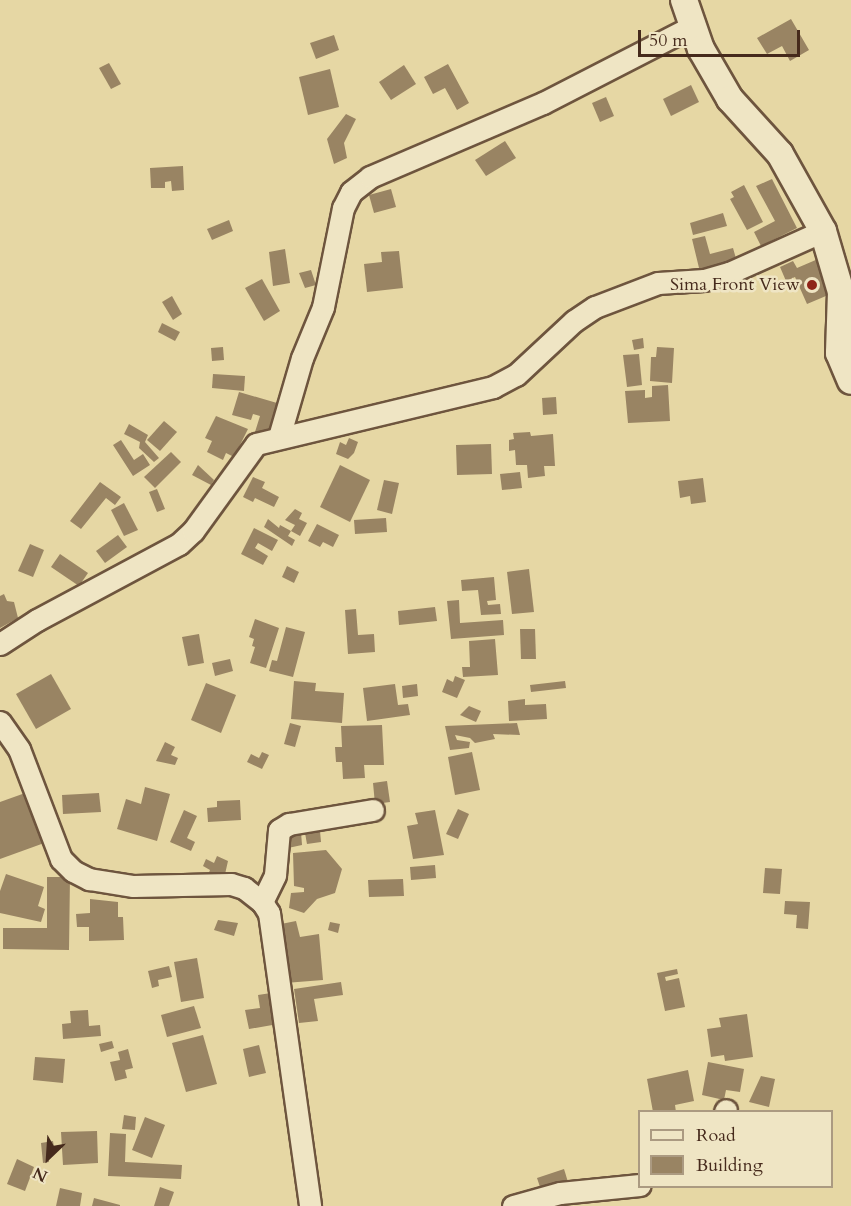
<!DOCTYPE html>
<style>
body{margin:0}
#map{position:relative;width:851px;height:1206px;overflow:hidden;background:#e6d7a4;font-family:Cardo,serif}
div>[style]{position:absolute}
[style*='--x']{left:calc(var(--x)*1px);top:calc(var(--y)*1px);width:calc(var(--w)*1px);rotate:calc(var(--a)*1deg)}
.building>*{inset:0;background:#998463}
.roads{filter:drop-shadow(2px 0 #6e553e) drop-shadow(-2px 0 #6e553e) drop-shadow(0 2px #6e553e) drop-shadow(0 -2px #6e553e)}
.minor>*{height:21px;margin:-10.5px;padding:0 10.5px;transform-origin:10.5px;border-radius:10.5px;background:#efe5c4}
.tertiary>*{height:26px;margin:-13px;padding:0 13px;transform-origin:13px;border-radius:13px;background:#efe5c4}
.dots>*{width:16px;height:16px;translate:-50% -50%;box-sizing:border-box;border:3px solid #efe5c4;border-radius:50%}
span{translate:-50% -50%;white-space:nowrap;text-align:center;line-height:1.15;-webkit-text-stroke:5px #efe5c4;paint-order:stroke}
.poi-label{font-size:18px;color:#462a1c}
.right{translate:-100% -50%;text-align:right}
.legend{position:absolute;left:638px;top:1110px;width:195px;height:78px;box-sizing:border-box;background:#efe5c4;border:2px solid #ab9a81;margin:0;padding:8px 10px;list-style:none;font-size:18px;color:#462a1c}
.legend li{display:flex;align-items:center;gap:12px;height:30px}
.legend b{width:30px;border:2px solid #ab9a81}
.north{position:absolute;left:18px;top:1128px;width:60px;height:60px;-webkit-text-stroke:4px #efe5c4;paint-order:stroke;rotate:205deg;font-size:16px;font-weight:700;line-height:24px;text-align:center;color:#462a1c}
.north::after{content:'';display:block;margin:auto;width:21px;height:27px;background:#462a1c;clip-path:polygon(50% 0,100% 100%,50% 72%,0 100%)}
.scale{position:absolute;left:638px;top:30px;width:162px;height:27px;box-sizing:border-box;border:3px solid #462a1c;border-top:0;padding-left:8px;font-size:18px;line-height:21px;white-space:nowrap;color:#462a1c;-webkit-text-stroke:4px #efe5c4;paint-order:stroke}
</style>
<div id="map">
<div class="building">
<i style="clip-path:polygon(791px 19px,809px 50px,790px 61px,782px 46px,767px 54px,757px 38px)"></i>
<i style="clip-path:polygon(334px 35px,339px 50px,316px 59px,310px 43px)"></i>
<i style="clip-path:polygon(109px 63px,121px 84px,111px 89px,99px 68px)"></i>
<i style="clip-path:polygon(448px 64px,469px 103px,457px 110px,445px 88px,433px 94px,424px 77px)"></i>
<i style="clip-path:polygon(404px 65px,416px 84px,391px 100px,379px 82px)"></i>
<i style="clip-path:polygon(330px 69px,339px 107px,308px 115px,299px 77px)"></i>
<i style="clip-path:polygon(691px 85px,699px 102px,671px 116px,663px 99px)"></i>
<i style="clip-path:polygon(606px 97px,614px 116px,600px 122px,592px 103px)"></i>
<i style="clip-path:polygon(346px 114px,356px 119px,344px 143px,347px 158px,334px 164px,327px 139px)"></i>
<i style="clip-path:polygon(505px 141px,516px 158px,486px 176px,475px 160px)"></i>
<i style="clip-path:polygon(183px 166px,184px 190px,172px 191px,171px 181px,165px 182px,165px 188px,151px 188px,150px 168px)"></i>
<i style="clip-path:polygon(772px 179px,797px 228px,761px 246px,754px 232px,775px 221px,756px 186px)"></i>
<i style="clip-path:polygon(744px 185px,763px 222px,747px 230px,730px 199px,734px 197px,731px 192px)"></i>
<i style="clip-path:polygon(391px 189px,396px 207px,374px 213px,369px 195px)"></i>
<i style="clip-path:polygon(723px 213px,727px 226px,693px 235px,690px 223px)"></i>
<i style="clip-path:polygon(229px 220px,233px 231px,212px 240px,207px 229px)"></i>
<i style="clip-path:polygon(705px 236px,710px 254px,733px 248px,737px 262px,700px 272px,692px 239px)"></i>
<i style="clip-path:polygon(285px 249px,290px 283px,273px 286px,269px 252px)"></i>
<i style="clip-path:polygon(399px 251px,403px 288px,367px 292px,364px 264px,382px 262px,381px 252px)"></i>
<i style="clip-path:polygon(818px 259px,833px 293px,807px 304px,795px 277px,786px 281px,780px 267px,793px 261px,797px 268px)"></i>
<i style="clip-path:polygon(311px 270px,316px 285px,305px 288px,299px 273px)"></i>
<i style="clip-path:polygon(262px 279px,280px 311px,264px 321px,245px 288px)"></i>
<i style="clip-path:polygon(172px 296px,182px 314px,173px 320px,162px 302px)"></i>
<i style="clip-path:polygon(162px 323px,180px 332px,175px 341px,158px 332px)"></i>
<i style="clip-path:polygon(643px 338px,644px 348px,634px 350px,632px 340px)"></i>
<i style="clip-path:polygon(223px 347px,224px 360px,212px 361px,211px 348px)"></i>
<i style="clip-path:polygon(657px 347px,674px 348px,672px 383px,650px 381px,651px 357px,656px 357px)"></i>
<i style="clip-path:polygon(639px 354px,642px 385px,627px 387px,623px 355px)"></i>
<i style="clip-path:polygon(213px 374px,245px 376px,244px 391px,212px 388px)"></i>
<i style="clip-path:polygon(668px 385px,670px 421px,628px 423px,625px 391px,645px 390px,645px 398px,652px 397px,652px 386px)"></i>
<i style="clip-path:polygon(239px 392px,277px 403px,267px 435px,255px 432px,260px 416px,253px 414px,251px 420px,232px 415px)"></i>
<i style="clip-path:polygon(556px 397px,557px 414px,543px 415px,542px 398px)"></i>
<i style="clip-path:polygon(216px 416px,248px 429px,234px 457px,226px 453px,223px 460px,207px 452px,212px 441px,205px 438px)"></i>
<i style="clip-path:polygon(164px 421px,177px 432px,160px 451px,147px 440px)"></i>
<i style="clip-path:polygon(129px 424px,148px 435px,145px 442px,159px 458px,154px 462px,139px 448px,140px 442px,124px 434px)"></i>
<i style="clip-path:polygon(530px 432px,531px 436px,553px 434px,555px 466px,544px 466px,545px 476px,528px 478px,527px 465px,516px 465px,515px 450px,509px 451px,509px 440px,514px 439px,513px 433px)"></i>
<i style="clip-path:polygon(349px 438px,358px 442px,354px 453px,348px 459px,336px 454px,340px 442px,346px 445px)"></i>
<i style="clip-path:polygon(121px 440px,134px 460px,143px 454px,150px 465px,133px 476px,113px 445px)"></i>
<i style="clip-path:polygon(491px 444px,492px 474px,457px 475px,456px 445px)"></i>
<i style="clip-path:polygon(171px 452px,181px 462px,155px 488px,144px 477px)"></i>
<i style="clip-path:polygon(198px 465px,214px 480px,211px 485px,192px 475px)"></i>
<i style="clip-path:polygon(340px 465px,370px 480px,350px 522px,320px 507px)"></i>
<i style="clip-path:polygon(520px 472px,522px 488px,502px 490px,500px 474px)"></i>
<i style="clip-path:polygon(253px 477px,265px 482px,262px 488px,279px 497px,274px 507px,255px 498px,253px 502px,243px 497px)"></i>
<i style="clip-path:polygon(703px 478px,706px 502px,691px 504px,690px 496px,680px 498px,678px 481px)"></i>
<i style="clip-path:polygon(384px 480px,399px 483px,392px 514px,377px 510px)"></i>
<i style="clip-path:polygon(100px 482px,121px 497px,115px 505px,106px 498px,81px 529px,70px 521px)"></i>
<i style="clip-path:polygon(157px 489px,165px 509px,157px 512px,149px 492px)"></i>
<i style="clip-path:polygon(124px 503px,138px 530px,124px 536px,111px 510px)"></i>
<i style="clip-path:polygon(295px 509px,302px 513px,299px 519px,307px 523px,300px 536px,291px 531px,295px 525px,285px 520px)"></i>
<i style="clip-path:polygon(386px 518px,387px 532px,355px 534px,354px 520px)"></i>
<i style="clip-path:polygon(268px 519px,279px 528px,280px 525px,291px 531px,288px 536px,295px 540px,292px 546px,264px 527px)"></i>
<i style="clip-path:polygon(317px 524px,339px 535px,333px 547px,323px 542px,320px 547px,308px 541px)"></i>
<i style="clip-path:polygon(254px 528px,278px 540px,272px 551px,258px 543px,255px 548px,268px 556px,263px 565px,241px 554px)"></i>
<i style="clip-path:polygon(118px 535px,127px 547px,105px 563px,96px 551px)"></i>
<i style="clip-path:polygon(30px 544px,44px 550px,33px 577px,18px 571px)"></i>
<i style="clip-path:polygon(60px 554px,88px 573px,79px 586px,51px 567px)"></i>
<i style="clip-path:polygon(287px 566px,299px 572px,294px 583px,282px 577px)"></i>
<i style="clip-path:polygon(529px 569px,534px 612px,512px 614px,507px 572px)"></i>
<i style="clip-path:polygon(494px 577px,496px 600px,487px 601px,488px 605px,500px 604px,501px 614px,481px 615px,478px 590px,462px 591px,461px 580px)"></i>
<i style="clip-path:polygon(4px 594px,7px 601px,14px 602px,18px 618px,0 628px,0 596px)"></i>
<i style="clip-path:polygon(459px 600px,460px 623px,503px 620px,504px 635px,451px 639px,447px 601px)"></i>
<i style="clip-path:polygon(435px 607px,437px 621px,399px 625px,398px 611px)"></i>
<i style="clip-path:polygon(356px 609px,358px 635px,374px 634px,375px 652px,348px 654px,345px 610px)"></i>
<i style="clip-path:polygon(255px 619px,279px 628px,266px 668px,250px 663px,255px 647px,252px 646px,254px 639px,249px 637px)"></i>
<i style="clip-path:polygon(286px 627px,305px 632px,293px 677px,269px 671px,272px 660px,277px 661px)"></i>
<i style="clip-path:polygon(520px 629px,535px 629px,536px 659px,521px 659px)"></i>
<i style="clip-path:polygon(199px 634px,204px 663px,188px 666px,182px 637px)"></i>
<i style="clip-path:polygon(495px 639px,498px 675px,463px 677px,462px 667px,470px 667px,469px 641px)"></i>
<i style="clip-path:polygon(230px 659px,233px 671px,215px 676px,212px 663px)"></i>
<i style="clip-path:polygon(51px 674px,71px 709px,36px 729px,16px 694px)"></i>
<i style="clip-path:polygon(455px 676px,465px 680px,457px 698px,442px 692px,447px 679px,453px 682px)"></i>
<i style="clip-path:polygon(294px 681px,316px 683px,315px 691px,344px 693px,342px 723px,291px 719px)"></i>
<i style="clip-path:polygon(565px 681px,566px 688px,531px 692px,530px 685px)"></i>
<i style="clip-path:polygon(206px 683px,236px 695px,221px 733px,191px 720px)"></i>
<i style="clip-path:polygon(395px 684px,398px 705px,408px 704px,410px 715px,367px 721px,363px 688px)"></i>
<i style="clip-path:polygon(417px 684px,418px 696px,403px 698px,402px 686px)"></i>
<i style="clip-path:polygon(525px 699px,525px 705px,546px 704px,547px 719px,509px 721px,508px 701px)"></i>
<i style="clip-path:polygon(469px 706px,481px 711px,476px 722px,460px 715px)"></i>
<i style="clip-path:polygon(290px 723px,301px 726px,295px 747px,284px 744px)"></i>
<i style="clip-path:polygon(517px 723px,520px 735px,493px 734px,495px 739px,475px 743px,470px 738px,455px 735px,457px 740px,470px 742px,469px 748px,450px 750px,445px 726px)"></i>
<i style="clip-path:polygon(382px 725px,384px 765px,364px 765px,365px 778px,343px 779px,342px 762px,336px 762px,335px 747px,342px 747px,341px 726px)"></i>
<i style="clip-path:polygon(165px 742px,175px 747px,171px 755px,178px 758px,175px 765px,156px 761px)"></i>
<i style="clip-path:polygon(262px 752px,269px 755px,262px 769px,247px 762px,251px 754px,259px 758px)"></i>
<i style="clip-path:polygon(472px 752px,480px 790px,455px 795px,448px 757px)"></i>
<i style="clip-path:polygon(387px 781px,390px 802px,375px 804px,373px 783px)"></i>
<i style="clip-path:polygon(145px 787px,170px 794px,157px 841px,117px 829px,126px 799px,141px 804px)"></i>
<i style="clip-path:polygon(28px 792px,47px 842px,0 859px,0 802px)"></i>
<i style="clip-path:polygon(99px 793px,101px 812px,63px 814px,62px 795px)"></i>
<i style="clip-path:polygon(240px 800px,241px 820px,208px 822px,207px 808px,217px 807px,217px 801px)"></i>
<i style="clip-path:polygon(458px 809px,469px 814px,458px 839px,446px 834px)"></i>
<i style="clip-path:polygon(184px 810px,197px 816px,187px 838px,195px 842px,191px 851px,170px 842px)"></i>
<i style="clip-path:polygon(435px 810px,444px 855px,413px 859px,407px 826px,418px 824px,415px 813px)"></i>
<i style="clip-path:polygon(320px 831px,321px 842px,307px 844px,305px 833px)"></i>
<i style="clip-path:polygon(301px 832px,302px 845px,288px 848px,286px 835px)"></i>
<i style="clip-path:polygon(326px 850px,342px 869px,335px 893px,317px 899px,304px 913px,289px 908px,291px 893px,304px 892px,304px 888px,294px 886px,293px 853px)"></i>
<i style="clip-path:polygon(217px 856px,228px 861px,223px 883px,208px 875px,210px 870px,203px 866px,206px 859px,214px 863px)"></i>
<i style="clip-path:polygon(435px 865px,436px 878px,411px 880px,410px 867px)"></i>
<i style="clip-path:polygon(765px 868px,782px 869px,780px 894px,763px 893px)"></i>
<i style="clip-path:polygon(6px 874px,44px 887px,38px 906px,45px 909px,41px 922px,0 913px,0 891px)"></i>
<i style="clip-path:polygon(47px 877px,70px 877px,69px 950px,3px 949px,3px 928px,47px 928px)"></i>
<i style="clip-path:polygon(403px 879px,404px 896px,369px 897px,368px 880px)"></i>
<i style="clip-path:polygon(90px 899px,118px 902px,118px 917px,123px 917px,124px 940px,89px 941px,89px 927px,77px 927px,76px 914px,90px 913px)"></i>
<i style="clip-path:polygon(785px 901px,810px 902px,808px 929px,796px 928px,797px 915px,784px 914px)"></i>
<i style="clip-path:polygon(218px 920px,238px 923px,234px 936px,214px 930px)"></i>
<i style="clip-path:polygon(296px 921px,300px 937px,319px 934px,323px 980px,285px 983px,276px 925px)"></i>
<i style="clip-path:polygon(330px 922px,340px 924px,338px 933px,328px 930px)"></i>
<i style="clip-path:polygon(197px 958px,204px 998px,181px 1002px,174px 962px)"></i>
<i style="clip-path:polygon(169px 966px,172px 977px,158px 980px,159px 986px,152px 988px,148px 971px)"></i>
<i style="clip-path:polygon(677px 969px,678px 974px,665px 977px,666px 981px,679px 978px,685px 1007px,665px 1011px,657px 973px)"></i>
<i style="clip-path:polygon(341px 982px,343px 995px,314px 999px,318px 1021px,299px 1023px,294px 989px)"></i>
<i style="clip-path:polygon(271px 993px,278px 1024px,249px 1029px,245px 1010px,260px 1008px,258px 995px)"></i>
<i style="clip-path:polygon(194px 1006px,201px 1028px,167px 1037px,161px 1015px)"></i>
<i style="clip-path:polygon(88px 1010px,89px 1026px,100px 1025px,101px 1036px,63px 1039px,62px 1024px,71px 1023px,70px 1011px)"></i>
<i style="clip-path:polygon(747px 1014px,753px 1057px,725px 1061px,724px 1055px,711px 1057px,707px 1029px,721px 1027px,719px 1018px)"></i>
<i style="clip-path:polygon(203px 1035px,217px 1084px,186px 1092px,172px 1043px)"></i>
<i style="clip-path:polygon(112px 1041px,114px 1048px,101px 1052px,99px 1044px)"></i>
<i style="clip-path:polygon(259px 1045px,266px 1073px,249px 1077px,243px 1049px)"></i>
<i style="clip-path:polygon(128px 1049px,133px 1068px,125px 1070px,127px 1078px,115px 1081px,110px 1062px,120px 1060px,118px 1052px)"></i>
<i style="clip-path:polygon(35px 1057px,65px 1059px,63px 1083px,33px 1080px)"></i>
<i style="clip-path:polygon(708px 1062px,744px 1069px,740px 1092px,726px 1090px,724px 1100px,702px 1095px)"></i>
<i style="clip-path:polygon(688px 1070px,694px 1101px,675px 1105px,676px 1112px,653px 1112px,647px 1079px)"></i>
<i style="clip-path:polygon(761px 1076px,775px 1079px,769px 1107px,749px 1102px)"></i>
<i style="clip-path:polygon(124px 1115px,136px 1117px,135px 1130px,122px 1129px)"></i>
<i style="clip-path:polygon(145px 1117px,165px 1125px,152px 1158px,132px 1150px)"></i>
<i style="clip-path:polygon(97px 1131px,98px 1163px,63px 1165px,61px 1132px)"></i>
<i style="clip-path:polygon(110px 1133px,126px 1134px,125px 1162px,182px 1165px,181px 1179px,108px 1176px)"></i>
<i style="clip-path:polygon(53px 1141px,54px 1147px,47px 1147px,49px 1162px,43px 1163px,41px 1143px)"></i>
<i style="clip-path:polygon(17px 1159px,34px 1167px,25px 1191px,7px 1184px)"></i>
<i style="clip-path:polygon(564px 1169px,568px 1182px,541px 1190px,537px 1178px)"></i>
<i style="clip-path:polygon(160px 1187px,174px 1192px,169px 1206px,154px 1206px)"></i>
<i style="clip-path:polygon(60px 1188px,82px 1193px,80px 1206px,56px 1206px)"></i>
<i style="clip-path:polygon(94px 1198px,120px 1205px,120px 1206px,92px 1206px)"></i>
</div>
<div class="roads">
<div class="minor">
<i style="--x:279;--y:437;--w:82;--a:-73.8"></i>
<i style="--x:302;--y:358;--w:55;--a:-67.6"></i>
<i style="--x:323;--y:307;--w:101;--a:-78.6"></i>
<i style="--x:343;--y:208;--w:18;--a:-63"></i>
<i style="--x:351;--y:192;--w:24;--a:-38"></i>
<i style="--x:370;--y:177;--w:188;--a:-23.2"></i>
<i style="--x:543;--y:103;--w:169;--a:-27.2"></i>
<i style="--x:0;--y:644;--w:44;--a:-33"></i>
<i style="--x:37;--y:620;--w:161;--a:-28.2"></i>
<i style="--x:179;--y:544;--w:19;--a:-43"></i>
<i style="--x:193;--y:531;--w:107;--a:-54.1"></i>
<i style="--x:256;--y:444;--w:244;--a:-13.5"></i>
<i style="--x:493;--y:387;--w:26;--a:-28"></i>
<i style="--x:516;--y:375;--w:79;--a:-43"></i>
<i style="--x:574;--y:321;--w:25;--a:-34"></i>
<i style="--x:595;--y:307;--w:67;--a:-20.9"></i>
<i style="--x:658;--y:283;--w:46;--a:-3.7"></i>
<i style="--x:704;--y:280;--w:26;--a:-16"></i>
<i style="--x:729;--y:273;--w:103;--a:-24.1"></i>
<i style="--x:0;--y:722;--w:33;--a:55"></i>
<i style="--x:19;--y:749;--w:118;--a:69.1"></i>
<i style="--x:61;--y:859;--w:17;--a:45"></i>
<i style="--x:73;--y:871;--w:18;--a:27"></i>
<i style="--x:89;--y:879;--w:45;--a:9"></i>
<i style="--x:133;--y:886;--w:98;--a:-1.2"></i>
<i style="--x:231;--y:884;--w:14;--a:17"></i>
<i style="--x:244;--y:888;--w:23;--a:38"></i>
<i style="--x:262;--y:902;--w:13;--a:58"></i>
<i style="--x:269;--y:913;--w:296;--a:82"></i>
<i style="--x:262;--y:902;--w:30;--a:-64"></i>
<i style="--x:275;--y:875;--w:45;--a:-84.9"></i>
<i style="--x:279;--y:830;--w:12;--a:-31"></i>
<i style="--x:289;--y:824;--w:85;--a:-9.5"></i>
<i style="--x:725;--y:1112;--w:2;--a:-63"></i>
<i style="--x:513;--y:1206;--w:49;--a:-15.5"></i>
<i style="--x:560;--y:1193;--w:80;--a:-5.7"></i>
</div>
<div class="tertiary">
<i style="--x:684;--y:0;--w:52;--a:70.9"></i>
<i style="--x:701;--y:49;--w:58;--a:59.9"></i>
<i style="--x:730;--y:99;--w:74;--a:47.7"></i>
<i style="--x:780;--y:154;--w:88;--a:60.8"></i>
<i style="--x:823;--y:231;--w:64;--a:73.6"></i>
<i style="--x:841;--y:292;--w:61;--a:91.9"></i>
<i style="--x:839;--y:353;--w:30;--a:67"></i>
</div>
</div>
<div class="dots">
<i style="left:812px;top:285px;background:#8f2418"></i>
</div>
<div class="poi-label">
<span class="right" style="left:800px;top:285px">Sima Front View</span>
</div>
<ul class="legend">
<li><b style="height:8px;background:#efe5c4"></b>Road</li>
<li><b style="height:16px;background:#998463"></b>Building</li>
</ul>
<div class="north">N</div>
<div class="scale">50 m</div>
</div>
